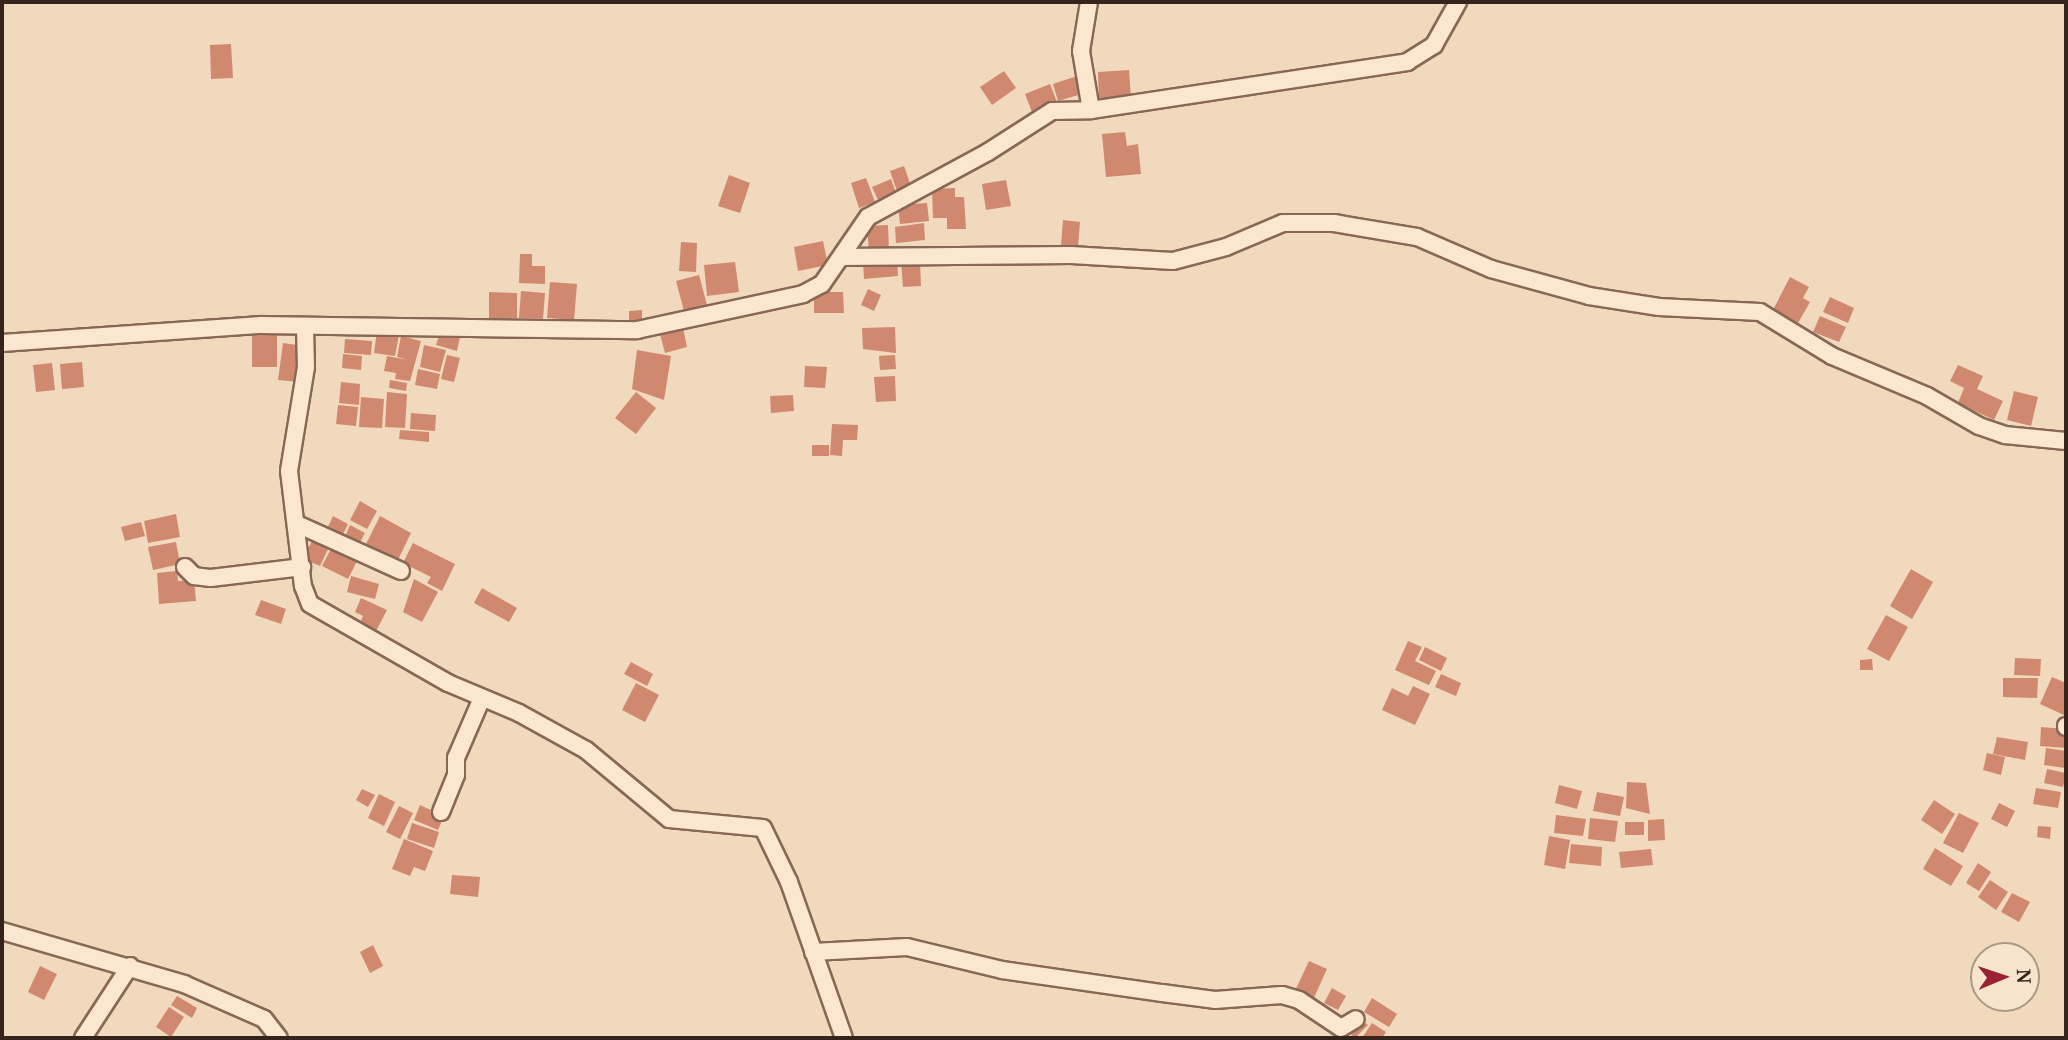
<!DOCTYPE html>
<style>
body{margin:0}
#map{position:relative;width:2068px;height:1040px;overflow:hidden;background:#f0d9bc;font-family:"Noto Serif",serif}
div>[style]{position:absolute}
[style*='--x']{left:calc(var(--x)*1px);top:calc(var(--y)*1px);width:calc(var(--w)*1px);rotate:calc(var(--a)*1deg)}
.building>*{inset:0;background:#d0896f}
.roads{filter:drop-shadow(2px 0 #886855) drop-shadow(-2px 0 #886855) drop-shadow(0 2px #886855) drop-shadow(0 -2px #886855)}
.street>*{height:16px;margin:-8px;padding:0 8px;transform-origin:8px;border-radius:8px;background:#fbe7cf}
span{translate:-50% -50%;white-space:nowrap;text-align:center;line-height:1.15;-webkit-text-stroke:5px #f7e4cc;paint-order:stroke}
.frame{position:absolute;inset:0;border:4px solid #36241a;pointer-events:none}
.north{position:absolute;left:1970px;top:942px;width:70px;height:70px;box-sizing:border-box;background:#f7e4cc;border:2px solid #aa9785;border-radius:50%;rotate:88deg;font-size:19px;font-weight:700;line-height:28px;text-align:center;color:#36241a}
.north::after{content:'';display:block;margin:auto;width:24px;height:32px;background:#9a2234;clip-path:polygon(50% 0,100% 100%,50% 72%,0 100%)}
</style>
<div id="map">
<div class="building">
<i style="clip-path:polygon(231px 44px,233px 78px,211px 79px,210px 45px)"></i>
<i style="clip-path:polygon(1129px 70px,1131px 98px,1099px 100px,1098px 72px)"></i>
<i style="clip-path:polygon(1004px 71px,1016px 88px,992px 105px,980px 87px)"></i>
<i style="clip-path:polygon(1080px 75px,1085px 93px,1058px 101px,1053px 84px)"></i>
<i style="clip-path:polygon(1050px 84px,1057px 102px,1032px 112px,1025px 94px)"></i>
<i style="clip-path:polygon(1125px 132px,1127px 146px,1138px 144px,1141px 174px,1106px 177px,1102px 134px)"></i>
<i style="clip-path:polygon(904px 166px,911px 186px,897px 191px,890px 171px)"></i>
<i style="clip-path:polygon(729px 175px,750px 183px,740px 213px,718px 206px)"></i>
<i style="clip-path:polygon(866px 178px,875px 202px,859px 208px,851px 183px)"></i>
<i style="clip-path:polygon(891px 179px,896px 193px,878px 200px,872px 187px)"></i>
<i style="clip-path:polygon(1006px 180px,1011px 206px,986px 210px,982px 184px)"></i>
<i style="clip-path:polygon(955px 188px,955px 197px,964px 197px,966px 229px,947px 229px,947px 218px,933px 218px,932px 189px)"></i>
<i style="clip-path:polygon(927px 203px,929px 221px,900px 224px,898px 205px)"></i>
<i style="clip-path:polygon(1063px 220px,1080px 222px,1078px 247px,1061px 245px)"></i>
<i style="clip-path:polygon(924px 223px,925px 240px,896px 243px,895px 227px)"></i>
<i style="clip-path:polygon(888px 225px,889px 252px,869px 253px,867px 226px)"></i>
<i style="clip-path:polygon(823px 241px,828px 265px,798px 271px,794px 247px)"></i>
<i style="clip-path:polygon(681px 242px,697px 243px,696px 272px,679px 271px)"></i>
<i style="clip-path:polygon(520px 254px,532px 254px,532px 266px,545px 266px,545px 284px,519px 283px)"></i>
<i style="clip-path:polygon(897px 259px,898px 276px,864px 279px,863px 261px)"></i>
<i style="clip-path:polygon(920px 261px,921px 286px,903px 287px,901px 262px)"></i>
<i style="clip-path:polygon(735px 262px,739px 292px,707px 296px,704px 265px)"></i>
<i style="clip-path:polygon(699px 275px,707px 305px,684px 311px,676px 281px)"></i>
<i style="clip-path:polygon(1790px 277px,1809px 287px,1803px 298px,1810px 302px,1798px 323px,1773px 310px)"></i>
<i style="clip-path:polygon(550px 282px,577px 284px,574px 320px,547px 318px)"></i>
<i style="clip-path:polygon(868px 289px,881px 295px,874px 311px,861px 305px)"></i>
<i style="clip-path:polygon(521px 291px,545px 293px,543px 319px,519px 318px)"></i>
<i style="clip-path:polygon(489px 292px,517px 293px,517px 318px,489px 318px)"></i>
<i style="clip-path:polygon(814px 292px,843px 292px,844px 313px,814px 313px)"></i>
<i style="clip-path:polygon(1830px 297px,1854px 308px,1848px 323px,1823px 312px)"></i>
<i style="clip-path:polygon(642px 310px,642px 323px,629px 324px,629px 311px)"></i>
<i style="clip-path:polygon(1820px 316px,1846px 327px,1839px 342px,1813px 332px)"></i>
<i style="clip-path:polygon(895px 327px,896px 353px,863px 349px,862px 328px)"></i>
<i style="clip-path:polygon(683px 328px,687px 347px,665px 353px,660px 334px)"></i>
<i style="clip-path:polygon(377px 331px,399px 335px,395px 356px,374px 353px)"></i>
<i style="clip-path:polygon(440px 332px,460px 337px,457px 351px,436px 345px)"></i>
<i style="clip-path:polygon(252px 335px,277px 335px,277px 367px,252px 367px)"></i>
<i style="clip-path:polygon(401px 336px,421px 341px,410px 381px,395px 379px,396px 373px,384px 371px,387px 356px,408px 360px,397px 357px)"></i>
<i style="clip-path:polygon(345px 339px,372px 341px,371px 355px,344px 353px)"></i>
<i style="clip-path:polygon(283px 343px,304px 346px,300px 382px,278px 380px)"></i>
<i style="clip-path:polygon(424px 345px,446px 350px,440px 372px,420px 367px)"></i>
<i style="clip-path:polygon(637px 350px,671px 356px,664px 400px,632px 389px)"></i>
<i style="clip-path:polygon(343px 354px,362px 356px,361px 370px,342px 368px)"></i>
<i style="clip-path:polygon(447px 355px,460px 358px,454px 382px,441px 379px)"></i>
<i style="clip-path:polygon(895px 355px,896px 369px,880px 370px,879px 356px)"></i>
<i style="clip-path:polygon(82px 362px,84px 387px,62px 389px,60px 364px)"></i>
<i style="clip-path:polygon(52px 363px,55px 390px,36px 392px,33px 365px)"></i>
<i style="clip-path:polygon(1958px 365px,1983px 376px,1977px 389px,2003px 401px,1994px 420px,1958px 403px,1964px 388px,1950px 381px)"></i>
<i style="clip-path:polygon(805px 366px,827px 367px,825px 388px,804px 387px)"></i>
<i style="clip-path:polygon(418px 369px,440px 374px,437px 389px,415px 385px)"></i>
<i style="clip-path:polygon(895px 376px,896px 401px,876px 402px,874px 377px)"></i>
<i style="clip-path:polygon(390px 380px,407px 383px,406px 391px,389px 388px)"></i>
<i style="clip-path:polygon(341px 382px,360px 384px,359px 405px,339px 403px)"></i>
<i style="clip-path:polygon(2014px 391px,2038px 397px,2031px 426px,2007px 420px)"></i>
<i style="clip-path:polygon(387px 392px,407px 394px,405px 428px,385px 427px)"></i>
<i style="clip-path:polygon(636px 392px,656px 408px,636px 434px,615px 418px)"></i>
<i style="clip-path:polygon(793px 395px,794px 411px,771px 413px,770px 396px)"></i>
<i style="clip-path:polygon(361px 397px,384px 399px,382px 428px,359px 427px)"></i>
<i style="clip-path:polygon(338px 405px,358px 407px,356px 426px,336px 424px)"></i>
<i style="clip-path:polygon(411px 413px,436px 415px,435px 431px,410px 429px)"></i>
<i style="clip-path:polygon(832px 424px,858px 425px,857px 440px,843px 440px,842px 456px,830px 455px)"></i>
<i style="clip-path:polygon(400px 430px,429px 432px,429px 442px,399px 439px)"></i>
<i style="clip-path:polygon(812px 445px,829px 445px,829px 456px,812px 456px)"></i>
<i style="clip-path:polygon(360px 501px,377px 511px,367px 529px,350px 520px)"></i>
<i style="clip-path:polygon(176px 514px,180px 537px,148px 543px,144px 521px)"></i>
<i style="clip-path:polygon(333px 516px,348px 524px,340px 540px,325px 533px)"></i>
<i style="clip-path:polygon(380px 516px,411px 533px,395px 566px,363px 550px)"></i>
<i style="clip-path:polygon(141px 522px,145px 536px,125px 541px,121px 527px)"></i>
<i style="clip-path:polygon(350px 525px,365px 533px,357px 548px,343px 541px)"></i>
<i style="clip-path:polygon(315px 535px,331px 543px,320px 566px,303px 559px)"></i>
<i style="clip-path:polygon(176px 542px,180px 564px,153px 570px,148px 547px)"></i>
<i style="clip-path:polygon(413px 543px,455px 564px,442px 591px,427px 583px,431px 577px,403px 563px)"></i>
<i style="clip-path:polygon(333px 545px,359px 557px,348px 579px,322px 566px)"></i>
<i style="clip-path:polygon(1911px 569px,1933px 582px,1912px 619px,1890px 606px)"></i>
<i style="clip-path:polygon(177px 571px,178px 581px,194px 580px,196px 601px,159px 604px,157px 573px)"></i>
<i style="clip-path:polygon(351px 576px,379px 584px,375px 599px,347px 592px)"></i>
<i style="clip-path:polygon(414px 579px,438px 592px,422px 622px,403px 612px)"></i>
<i style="clip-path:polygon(482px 588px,517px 608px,509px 622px,474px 603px)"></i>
<i style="clip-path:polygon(361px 598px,387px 610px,374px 635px,358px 627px,363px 616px,355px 612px)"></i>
<i style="clip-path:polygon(261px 600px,286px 609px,281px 624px,255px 615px)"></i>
<i style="clip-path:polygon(1886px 615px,1908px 627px,1889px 661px,1867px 649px)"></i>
<i style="clip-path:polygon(1408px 641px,1422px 647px,1415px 661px,1436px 671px,1429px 685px,1395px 670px)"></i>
<i style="clip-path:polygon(1425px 647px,1447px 658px,1441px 671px,1419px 660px)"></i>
<i style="clip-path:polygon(2015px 658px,2041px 659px,2040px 676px,2014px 675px)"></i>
<i style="clip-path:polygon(1872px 659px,1873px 670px,1860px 670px,1860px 660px)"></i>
<i style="clip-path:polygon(631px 662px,653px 674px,647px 686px,624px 674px)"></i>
<i style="clip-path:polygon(1441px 674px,1461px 683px,1456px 696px,1435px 687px)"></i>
<i style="clip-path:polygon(2052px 677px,2066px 683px,2064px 715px,2040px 704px)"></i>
<i style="clip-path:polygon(2003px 678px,2038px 678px,2037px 698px,2003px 697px)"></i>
<i style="clip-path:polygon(636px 683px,659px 695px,645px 722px,622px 710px)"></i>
<i style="clip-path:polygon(1413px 686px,1430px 694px,1415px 725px,1382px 710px,1392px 688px,1408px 696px)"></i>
<i style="clip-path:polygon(2041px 727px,2066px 729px,2066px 748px,2040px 746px)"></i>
<i style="clip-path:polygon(1997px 737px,2028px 742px,2025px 760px,1993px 754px)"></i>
<i style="clip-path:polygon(2046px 748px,2066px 751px,2065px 768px,2044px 765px)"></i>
<i style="clip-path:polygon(1987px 753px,2005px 757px,2001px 775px,1983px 770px)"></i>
<i style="clip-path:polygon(2047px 769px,2066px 773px,2063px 787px,2044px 783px)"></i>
<i style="clip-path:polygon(1627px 782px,1646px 783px,1650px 814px,1626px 808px)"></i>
<i style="clip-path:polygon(1559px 785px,1582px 791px,1577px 809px,1555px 803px)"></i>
<i style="clip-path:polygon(2036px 788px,2061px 792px,2058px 808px,2033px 804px)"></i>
<i style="clip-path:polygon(362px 789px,375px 795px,368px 807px,356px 800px)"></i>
<i style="clip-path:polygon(1597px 792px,1624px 797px,1620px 816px,1593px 811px)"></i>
<i style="clip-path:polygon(379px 794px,395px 802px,384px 826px,368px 818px)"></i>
<i style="clip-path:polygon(1934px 800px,1955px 814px,1942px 834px,1921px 820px)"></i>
<i style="clip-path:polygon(1999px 803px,2015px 811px,2007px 827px,1991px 819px)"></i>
<i style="clip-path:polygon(420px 805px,444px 816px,438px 830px,414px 820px)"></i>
<i style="clip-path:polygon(399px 806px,413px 813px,400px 839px,386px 832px)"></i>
<i style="clip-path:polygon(1959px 813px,1979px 823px,1963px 853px,1943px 843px)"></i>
<i style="clip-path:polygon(1556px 815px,1586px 819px,1583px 836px,1554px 833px)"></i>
<i style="clip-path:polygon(1590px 818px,1618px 821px,1615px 842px,1588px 839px)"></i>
<i style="clip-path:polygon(1664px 819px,1665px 840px,1648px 841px,1648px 820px)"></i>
<i style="clip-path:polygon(1625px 822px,1644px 822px,1644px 835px,1625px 835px)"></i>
<i style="clip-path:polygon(412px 823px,439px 832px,434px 848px,407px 839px)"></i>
<i style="clip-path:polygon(2038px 826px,2051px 827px,2050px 839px,2037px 837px)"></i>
<i style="clip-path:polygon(1549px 836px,1570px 840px,1565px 869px,1544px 865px)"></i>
<i style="clip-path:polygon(404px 839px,433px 851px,425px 871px,414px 867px,410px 876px,392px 869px)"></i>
<i style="clip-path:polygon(1571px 844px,1602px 847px,1601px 866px,1569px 863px)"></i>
<i style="clip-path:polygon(1935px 848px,1963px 866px,1951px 886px,1923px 869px)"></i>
<i style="clip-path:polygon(1651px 849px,1653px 865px,1621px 868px,1619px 852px)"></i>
<i style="clip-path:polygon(1978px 863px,1991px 872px,1979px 891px,1966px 883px)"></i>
<i style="clip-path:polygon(452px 875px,480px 877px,478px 897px,450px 894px)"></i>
<i style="clip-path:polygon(1990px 880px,2008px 892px,1996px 910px,1978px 897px)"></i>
<i style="clip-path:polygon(2012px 893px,2030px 902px,2019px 922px,2001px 912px)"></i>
<i style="clip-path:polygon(373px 945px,383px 966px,370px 973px,360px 952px)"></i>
<i style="clip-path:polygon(1309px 961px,1327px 969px,1312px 1002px,1294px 993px)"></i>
<i style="clip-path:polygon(40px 966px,57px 974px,44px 1000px,28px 992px)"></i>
<i style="clip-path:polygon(1332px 988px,1346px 996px,1338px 1010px,1324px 1003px)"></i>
<i style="clip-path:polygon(177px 996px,197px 1008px,192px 1018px,171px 1005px)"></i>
<i style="clip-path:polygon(1372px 998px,1397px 1014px,1389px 1027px,1364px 1012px)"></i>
<i style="clip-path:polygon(169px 1007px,184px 1017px,171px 1037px,156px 1027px)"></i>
<i style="clip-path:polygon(1361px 1020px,1368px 1025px,1355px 1038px,1351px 1036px)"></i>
<i style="clip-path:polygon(1372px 1023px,1386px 1032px,1382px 1038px,1362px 1038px)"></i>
</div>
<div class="roads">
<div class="street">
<i style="--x:1089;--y:2;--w:50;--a:99.3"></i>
<i style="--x:1081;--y:51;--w:60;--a:80.4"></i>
<i style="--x:842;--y:257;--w:229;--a:-0.5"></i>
<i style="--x:1071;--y:255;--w:102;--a:3.4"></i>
<i style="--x:1173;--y:261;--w:55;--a:-14.8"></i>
<i style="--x:1226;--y:247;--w:62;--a:-22.8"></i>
<i style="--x:1283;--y:223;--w:51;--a:0"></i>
<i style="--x:1334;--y:223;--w:84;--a:9.6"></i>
<i style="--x:1417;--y:237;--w:81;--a:23.4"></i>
<i style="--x:1491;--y:269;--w:102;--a:15.4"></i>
<i style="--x:1589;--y:296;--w:71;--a:8.9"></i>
<i style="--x:1659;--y:307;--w:101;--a:2.8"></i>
<i style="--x:1760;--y:312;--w:84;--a:31.4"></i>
<i style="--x:1832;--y:356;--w:103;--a:22.8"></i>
<i style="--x:1927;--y:396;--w:60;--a:30"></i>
<i style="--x:1979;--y:426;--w:28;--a:19"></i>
<i style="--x:2005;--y:435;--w:61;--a:5.6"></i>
<i style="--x:305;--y:327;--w:40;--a:88.6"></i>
<i style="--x:306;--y:367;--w:105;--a:99.3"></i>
<i style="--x:289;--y:471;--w:116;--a:83.1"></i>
<i style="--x:303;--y:586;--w:19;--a:69"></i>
<i style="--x:310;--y:604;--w:159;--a:29.8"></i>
<i style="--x:448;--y:683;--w:77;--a:22.9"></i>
<i style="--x:519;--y:713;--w:77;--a:28.9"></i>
<i style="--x:586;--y:750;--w:108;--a:39.7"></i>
<i style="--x:669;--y:819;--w:94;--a:5.5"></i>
<i style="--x:763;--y:828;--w:60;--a:64.3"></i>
<i style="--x:789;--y:882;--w:165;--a:70.6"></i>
<i style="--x:2;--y:343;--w:260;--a:-4"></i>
<i style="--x:261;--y:325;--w:376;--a:0.8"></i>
<i style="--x:637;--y:330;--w:170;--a:-12.2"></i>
<i style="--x:803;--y:294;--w:21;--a:-28"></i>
<i style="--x:822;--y:284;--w:81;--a:-55.5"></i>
<i style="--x:868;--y:217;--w:136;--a:-28.4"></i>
<i style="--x:988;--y:152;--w:76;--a:-32.6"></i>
<i style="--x:1052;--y:111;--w:39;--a:-1"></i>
<i style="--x:1091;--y:110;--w:320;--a:-8.6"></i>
<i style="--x:1407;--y:62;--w:32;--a:-32"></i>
<i style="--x:1434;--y:45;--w:49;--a:-60.8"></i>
<i style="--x:297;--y:524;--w:114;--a:24.3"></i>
<i style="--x:185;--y:567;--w:13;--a:45"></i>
<i style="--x:194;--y:576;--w:17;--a:7"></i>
<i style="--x:211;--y:578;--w:92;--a:-6.9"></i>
<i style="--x:2066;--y:727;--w:1;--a:-90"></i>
<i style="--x:441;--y:812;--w:40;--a:-68"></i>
<i style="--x:456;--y:775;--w:17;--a:-90"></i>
<i style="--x:456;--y:758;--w:65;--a:-66.6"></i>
<i style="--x:2;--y:931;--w:190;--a:16.2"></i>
<i style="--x:184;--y:984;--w:87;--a:23.6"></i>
<i style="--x:264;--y:1019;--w:24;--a:52"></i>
<i style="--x:813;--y:952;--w:94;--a:-3"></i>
<i style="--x:907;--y:947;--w:98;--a:13.6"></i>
<i style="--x:1002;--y:970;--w:162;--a:8.2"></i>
<i style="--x:1162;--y:993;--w:53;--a:7.5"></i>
<i style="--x:1215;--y:1000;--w:67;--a:-4.3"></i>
<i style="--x:1282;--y:995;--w:18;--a:16"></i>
<i style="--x:1299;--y:1000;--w:50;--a:33.7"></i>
<i style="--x:1341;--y:1028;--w:17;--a:-31"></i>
<i style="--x:83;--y:1038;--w:86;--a:-56.9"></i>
</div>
</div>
<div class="frame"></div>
<div class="north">N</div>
</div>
